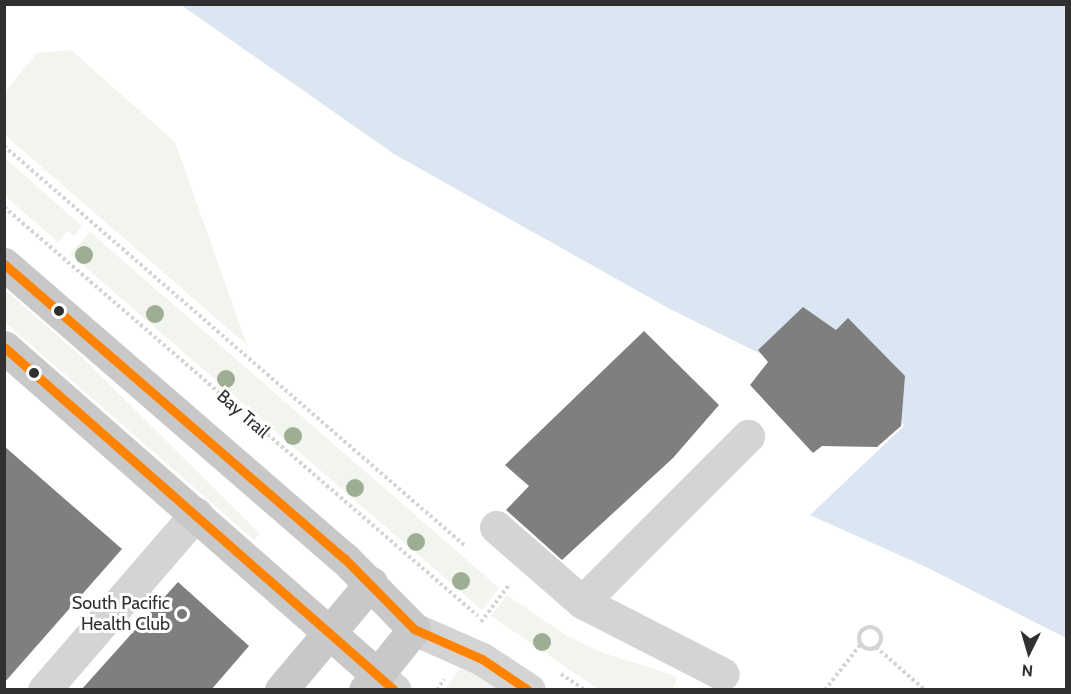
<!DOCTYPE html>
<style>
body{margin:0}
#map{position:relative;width:1071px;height:694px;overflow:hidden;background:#fff;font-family:Cabin,sans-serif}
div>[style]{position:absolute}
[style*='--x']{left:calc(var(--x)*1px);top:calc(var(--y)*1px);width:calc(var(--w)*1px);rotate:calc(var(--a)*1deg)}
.green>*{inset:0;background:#f1f5ed}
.water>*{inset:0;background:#dbe6f2}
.building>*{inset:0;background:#7f7f7f}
.path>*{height:4px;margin-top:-2px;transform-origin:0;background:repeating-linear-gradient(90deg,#d4d4d4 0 3px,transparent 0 6px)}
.path>.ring{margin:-2px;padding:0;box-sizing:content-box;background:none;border:4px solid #d4d4d4;border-radius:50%}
.minor>*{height:33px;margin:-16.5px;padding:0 16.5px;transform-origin:16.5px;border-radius:16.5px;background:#d4d4d4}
.major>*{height:33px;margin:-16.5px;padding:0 16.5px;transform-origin:16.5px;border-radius:16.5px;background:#c8c8c8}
.bus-1>*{height:9px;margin:-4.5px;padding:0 4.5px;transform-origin:4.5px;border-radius:4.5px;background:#ff8200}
.trees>*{width:18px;height:18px;margin:-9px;border-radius:50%;background:#9eae94}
.dots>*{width:16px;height:16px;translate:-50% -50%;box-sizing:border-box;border:3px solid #fff;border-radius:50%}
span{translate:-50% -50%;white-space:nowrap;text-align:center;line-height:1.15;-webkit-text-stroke:6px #fff;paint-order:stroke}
.street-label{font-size:18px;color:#303030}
.poi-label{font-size:18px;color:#303030}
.right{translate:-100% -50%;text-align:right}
.frame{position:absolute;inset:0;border:6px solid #303030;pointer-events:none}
.north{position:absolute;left:999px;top:622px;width:60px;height:60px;-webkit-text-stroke:4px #fff;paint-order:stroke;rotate:185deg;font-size:16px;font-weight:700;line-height:24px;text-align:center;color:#303030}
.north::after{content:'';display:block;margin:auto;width:21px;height:27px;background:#303030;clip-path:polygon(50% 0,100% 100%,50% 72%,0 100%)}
</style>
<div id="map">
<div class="green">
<i style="clip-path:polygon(71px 50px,175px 142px,247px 345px,5px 135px,5px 92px,37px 53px)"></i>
<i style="clip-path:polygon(5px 158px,82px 226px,74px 236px,68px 231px,58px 242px,5px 196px)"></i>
<i style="clip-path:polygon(90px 232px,499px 588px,482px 610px,70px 254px)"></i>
<i style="clip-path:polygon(5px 290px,81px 356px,260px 534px,254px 540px,5px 322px)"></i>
<i style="clip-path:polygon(507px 595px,567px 636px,603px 653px,676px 676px,676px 684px,671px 689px,598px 689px,491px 616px)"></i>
<i style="clip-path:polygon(459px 669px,473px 672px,507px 690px,445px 690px)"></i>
</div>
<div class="water">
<i style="clip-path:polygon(181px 5px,1066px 5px,1066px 638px,928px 568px,810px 515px,905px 425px,670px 309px,394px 154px)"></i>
</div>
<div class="building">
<i style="clip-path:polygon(803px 307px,836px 330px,848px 318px,905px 376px,901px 426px,877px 447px,822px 446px,813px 453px,750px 385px,768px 362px,758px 350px)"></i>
<i style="clip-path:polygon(644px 331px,719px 405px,673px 458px,562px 560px,506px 510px,529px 486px,505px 465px)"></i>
<i style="clip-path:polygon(4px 446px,122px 549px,4px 683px)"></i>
<i style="clip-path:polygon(178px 582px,249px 646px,211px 690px,81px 690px)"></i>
</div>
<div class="path">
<i style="--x:4;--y:146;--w:609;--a:40.94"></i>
<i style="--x:4;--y:207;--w:626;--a:40.79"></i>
<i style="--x:481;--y:622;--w:46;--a:-52.9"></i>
<i class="ring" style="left:859px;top:627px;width:18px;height:18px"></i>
<i style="--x:876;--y:647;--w:65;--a:41.3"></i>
<i style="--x:561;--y:674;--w:29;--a:34"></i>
<i style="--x:437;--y:690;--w:13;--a:-58"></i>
<i style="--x:825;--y:690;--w:58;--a:-52"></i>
</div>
<div class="minor">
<i style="--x:496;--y:527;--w:114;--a:41.1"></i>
<i style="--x:582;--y:602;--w:158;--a:27.1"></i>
<i style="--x:582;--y:602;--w:235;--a:-45"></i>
<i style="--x:414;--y:629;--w:74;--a:23.8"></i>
<i style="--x:482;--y:659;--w:56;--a:33.4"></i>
<i style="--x:377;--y:675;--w:23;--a:40"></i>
<i style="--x:44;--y:690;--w:233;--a:-49.2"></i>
</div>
<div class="major">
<i style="--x:4;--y:264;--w:449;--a:40.9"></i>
<i style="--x:344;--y:558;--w:100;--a:45.4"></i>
<i style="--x:414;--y:629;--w:78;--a:128.8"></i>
<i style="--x:4;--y:347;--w:497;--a:41.3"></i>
<i style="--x:281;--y:690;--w:140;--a:-49.9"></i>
</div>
<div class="bus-1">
<i style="--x:4;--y:264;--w:449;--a:40.9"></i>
<i style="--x:344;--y:558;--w:100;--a:45.4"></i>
<i style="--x:414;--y:629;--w:74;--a:23.8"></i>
<i style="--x:482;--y:659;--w:55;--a:34"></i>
<i style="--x:4;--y:347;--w:519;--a:41.33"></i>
</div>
<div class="trees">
<i style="left:84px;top:255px"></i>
<i style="left:155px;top:314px"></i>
<i style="left:226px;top:379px"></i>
<i style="left:293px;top:436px"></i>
<i style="left:355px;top:488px"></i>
<i style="left:416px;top:542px"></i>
<i style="left:461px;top:581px"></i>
<i style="left:542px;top:642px"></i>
</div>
<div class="dots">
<i style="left:59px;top:311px;background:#303030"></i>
<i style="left:34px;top:373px;background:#303030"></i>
<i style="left:182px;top:614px;background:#787878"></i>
</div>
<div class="street-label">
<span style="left:243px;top:414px;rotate:41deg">Bay Trail</span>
</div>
<div class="poi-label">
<span class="right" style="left:170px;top:614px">South Pacific<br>Health Club</span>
</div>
<div class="frame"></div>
<div class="north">N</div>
</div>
